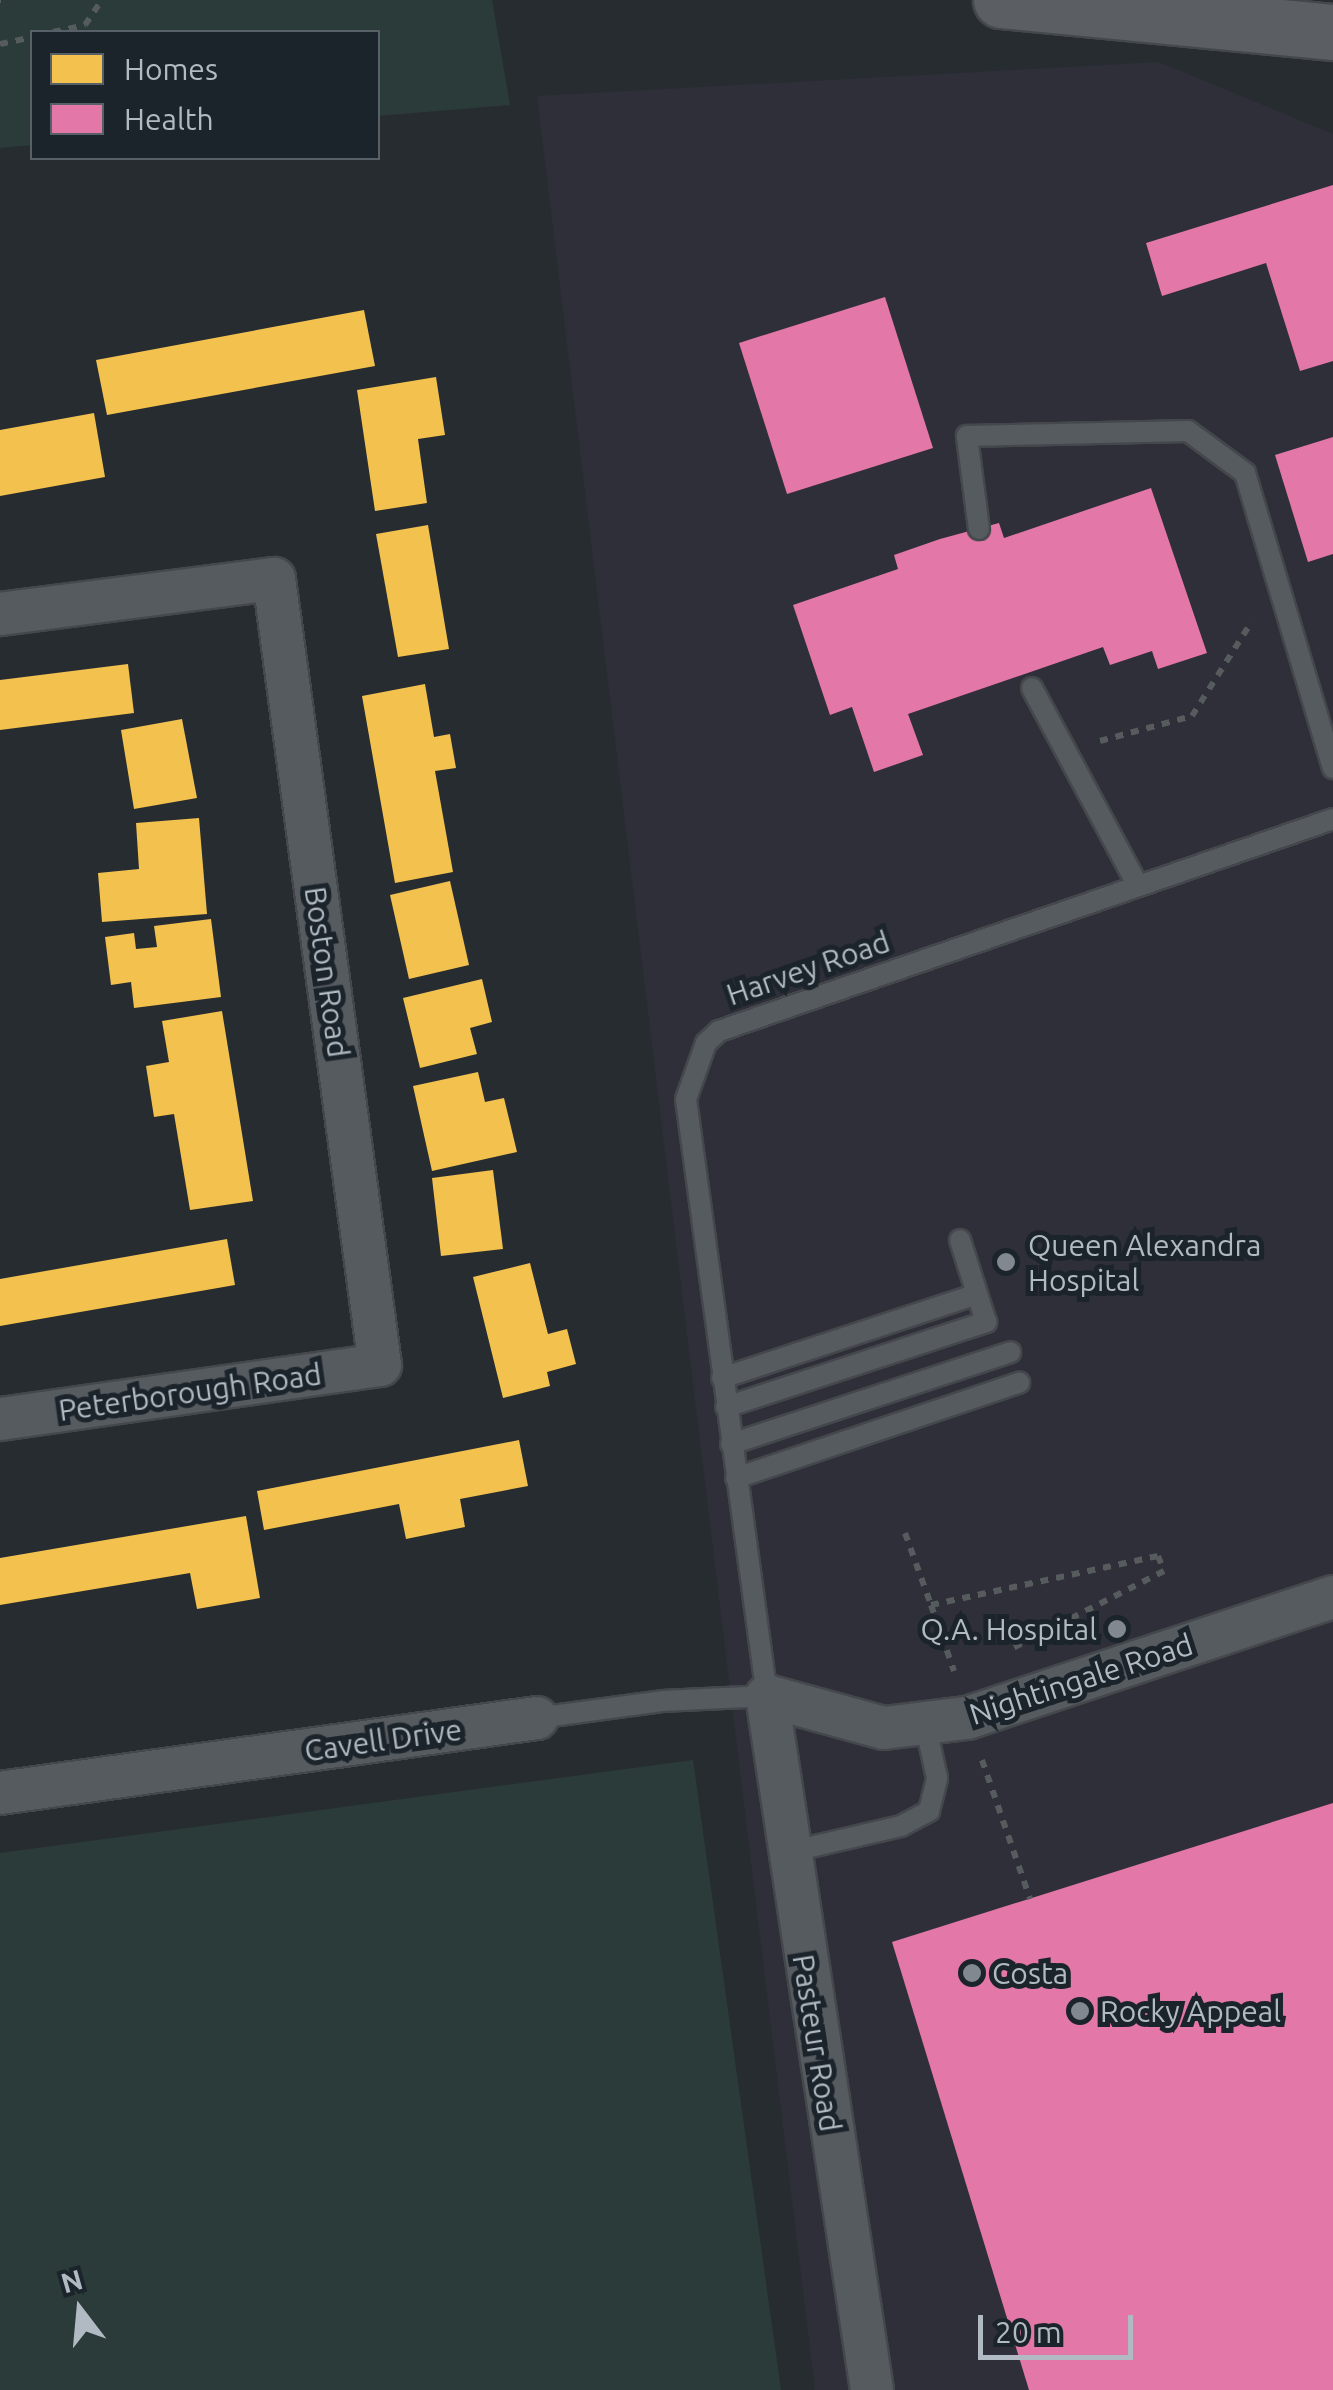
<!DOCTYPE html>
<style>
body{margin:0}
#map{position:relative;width:1333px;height:2390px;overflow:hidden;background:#272c31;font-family:Ubuntu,sans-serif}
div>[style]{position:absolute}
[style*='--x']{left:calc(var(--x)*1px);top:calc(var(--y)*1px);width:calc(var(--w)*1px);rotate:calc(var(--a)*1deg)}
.medical>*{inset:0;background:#2f2f3a}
.green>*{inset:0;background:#2a3b3a}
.homes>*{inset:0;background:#f2c14e}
.health>*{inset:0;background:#e377a8}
.path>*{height:6px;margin-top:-3px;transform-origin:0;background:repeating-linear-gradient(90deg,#565b5e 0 8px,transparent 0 16px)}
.roads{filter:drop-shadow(2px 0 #44484c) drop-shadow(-2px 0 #44484c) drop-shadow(0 2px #44484c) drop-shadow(0 -2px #44484c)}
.lane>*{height:20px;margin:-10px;padding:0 10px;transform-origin:10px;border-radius:10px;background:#565b60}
.street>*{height:42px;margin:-21px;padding:0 21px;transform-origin:21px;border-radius:21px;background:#565b60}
.secondary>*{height:55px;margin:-27.5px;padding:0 27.5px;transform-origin:27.5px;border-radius:27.5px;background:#5b5f64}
.dots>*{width:28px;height:28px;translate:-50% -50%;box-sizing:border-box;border:5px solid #1c242b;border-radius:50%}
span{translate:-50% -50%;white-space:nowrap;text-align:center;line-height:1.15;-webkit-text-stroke:10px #1c242b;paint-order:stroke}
.street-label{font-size:30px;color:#b1bac2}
.poi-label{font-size:30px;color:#b1bac2}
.left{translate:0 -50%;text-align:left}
.right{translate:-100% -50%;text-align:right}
.legend{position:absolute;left:30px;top:30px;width:350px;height:130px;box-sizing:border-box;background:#1c242b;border:2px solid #586067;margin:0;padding:12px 18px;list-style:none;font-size:30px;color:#b1bac2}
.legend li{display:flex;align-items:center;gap:20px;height:50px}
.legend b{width:50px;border:2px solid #586067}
.north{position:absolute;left:30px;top:2260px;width:100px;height:100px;-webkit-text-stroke:8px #1c242b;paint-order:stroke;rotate:344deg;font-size:28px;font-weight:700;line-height:40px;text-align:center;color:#b1bac2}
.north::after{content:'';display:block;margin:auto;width:35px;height:45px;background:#b1bac2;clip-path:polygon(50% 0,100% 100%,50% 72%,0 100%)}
.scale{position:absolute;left:978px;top:2315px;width:155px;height:45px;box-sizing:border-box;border:5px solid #b1bac2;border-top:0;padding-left:12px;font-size:30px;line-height:35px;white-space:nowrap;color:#b1bac2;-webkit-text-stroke:8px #1c242b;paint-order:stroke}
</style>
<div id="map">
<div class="medical">
<i style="clip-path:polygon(1159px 62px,1333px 134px,1333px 2390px,815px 2390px,537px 96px)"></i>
</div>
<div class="green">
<i style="clip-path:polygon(0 0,492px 0,510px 105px,378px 116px,378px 32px,32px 32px,32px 145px,0 148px)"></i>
<i style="clip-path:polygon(693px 1760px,781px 2390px,0 2390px,0 1853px)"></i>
</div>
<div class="homes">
<i style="clip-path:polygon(364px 310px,375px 366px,107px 415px,96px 360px)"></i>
<i style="clip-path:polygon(436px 377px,445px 435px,418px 439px,427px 503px,375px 511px,357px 390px)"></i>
<i style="clip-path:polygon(94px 413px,105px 477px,0 496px,0 430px)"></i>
<i style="clip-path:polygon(428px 525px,449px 649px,398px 657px,376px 534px)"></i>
<i style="clip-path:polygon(128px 664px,134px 713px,0 730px,0 680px)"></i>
<i style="clip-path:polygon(425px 684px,434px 737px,450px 734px,456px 768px,435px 771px,453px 872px,395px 883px,362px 696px)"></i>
<i style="clip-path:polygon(182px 719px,197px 798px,134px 809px,121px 730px)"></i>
<i style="clip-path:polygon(199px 818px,207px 914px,102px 922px,98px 873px,139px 869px,136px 823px)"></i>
<i style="clip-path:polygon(450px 881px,469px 965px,409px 979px,390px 895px)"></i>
<i style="clip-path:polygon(211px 919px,221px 997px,134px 1008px,131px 982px,111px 985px,105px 937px,134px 933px,136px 949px,157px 947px,154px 926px)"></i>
<i style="clip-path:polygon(482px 979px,492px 1022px,470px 1028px,477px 1054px,420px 1068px,403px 998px)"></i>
<i style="clip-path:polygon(222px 1011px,253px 1201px,190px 1210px,174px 1114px,154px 1117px,146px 1066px,169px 1062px,162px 1021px)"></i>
<i style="clip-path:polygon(478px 1072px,485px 1102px,504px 1098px,517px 1152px,432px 1171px,413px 1086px)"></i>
<i style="clip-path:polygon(493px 1170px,503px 1249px,441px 1256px,432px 1178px)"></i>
<i style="clip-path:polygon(227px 1239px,235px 1285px,0 1326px,0 1279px)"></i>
<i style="clip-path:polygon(530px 1263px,548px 1334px,567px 1329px,576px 1364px,547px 1372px,550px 1386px,503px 1398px,473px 1277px)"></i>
<i style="clip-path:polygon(519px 1440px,528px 1486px,460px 1499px,465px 1527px,406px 1539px,399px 1504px,264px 1530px,257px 1491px)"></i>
<i style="clip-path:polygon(246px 1516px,260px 1598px,197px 1609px,190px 1573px,0 1605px,0 1558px)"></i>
</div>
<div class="health">
<i style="clip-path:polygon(1333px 185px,1333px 361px,1300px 371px,1266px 263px,1162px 296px,1146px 243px)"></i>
<i style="clip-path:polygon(885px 297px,933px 448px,787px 494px,739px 343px)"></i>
<i style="clip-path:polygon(1333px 437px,1333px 554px,1308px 562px,1275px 455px)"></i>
<i style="clip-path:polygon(1151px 488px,1207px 653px,1158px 669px,1152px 651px,1110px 665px,1103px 647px,908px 714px,923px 755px,874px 772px,852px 707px,830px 715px,793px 605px,898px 569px,894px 555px,940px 539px,999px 523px,1004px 538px)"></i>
<i style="clip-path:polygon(1333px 1803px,1333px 2390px,1029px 2390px,892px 1942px)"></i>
</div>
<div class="path">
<i style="--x:0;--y:0;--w:1;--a:0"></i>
<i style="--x:53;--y:32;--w:33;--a:-12"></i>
<i style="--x:85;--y:25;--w:30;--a:-56"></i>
<i style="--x:0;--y:44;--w:33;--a:-12"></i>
<i style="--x:1100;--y:741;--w:95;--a:-15.2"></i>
<i style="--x:1192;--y:716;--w:112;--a:-57.7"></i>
<i style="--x:905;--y:1533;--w:77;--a:70.1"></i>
<i style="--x:931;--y:1605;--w:232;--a:-12.2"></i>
<i style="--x:1158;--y:1556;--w:16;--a:68"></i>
<i style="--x:1164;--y:1571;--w:174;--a:153"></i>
<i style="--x:931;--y:1605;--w:70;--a:70.8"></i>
<i style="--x:982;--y:1760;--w:147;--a:70.9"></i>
</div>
<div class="roads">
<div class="lane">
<i style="--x:979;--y:529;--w:94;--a:-97.4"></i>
<i style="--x:967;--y:436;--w:221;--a:-1.3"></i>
<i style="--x:1188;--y:431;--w:71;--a:36.4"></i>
<i style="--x:1245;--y:473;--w:308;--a:73.4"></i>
<i style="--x:1032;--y:688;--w:222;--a:61.8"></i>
<i style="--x:722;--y:1378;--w:268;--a:-18.2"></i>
<i style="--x:726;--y:1407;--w:274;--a:-18.1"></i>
<i style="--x:986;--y:1322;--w:86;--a:-107.6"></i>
<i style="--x:731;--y:1444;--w:294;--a:-18.2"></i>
<i style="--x:736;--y:1478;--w:299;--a:-18.6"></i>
<i style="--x:537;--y:1718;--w:126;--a:-7.7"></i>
<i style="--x:662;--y:1701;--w:105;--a:-2.7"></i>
<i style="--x:767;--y:1696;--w:602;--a:-97.73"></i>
<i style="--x:686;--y:1099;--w:59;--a:-70.3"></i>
<i style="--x:706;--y:1043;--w:18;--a:-43"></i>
<i style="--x:719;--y:1031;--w:650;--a:-19.05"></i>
<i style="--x:789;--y:1852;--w:115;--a:-13.1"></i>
<i style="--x:901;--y:1826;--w:32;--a:-28"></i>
<i style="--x:929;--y:1811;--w:34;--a:-76"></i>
<i style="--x:937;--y:1778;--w:56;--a:-102.3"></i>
</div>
<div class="street">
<i style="--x:0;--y:614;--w:276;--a:-7.3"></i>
<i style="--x:274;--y:579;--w:793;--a:82.32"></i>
<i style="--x:380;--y:1365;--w:384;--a:171.9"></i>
<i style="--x:0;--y:1793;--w:542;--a:-7.95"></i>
<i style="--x:872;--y:2390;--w:702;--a:-98.6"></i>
<i style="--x:767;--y:1696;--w:121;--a:15.3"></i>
<i style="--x:884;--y:1728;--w:84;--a:-6.9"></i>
<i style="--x:967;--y:1718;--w:385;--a:-18.3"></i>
</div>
<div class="secondary">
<i style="--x:1001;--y:0;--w:334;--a:5.5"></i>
</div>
</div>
<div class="dots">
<i style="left:1006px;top:1262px;background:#81888f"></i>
<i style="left:1117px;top:1629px;background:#81888f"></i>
<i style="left:972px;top:1973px;background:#81888f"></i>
<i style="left:1080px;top:2011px;background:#81888f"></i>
</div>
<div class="street-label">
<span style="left:808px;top:968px;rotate:-19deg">Harvey Road</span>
<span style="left:327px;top:972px;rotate:82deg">Boston Road</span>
<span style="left:190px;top:1392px;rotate:-8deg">Peterborough Road</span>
<span style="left:1081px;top:1679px;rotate:-18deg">Nightingale Road</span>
<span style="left:383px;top:1740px;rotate:-8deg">Cavell Drive</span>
<span style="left:817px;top:2043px;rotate:81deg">Pasteur Road</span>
</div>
<div class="poi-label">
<span class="left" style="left:1028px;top:1262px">Queen Alexandra<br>Hospital</span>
<span class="right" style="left:1097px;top:1629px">Q.A. Hospital</span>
<span class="left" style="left:992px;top:1973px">Costa</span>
<span class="left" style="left:1100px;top:2011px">Rocky Appeal</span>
</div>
<ul class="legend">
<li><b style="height:28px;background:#f2c14e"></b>Homes</li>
<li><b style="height:28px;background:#e377a8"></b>Health</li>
</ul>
<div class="north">N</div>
<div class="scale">20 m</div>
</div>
